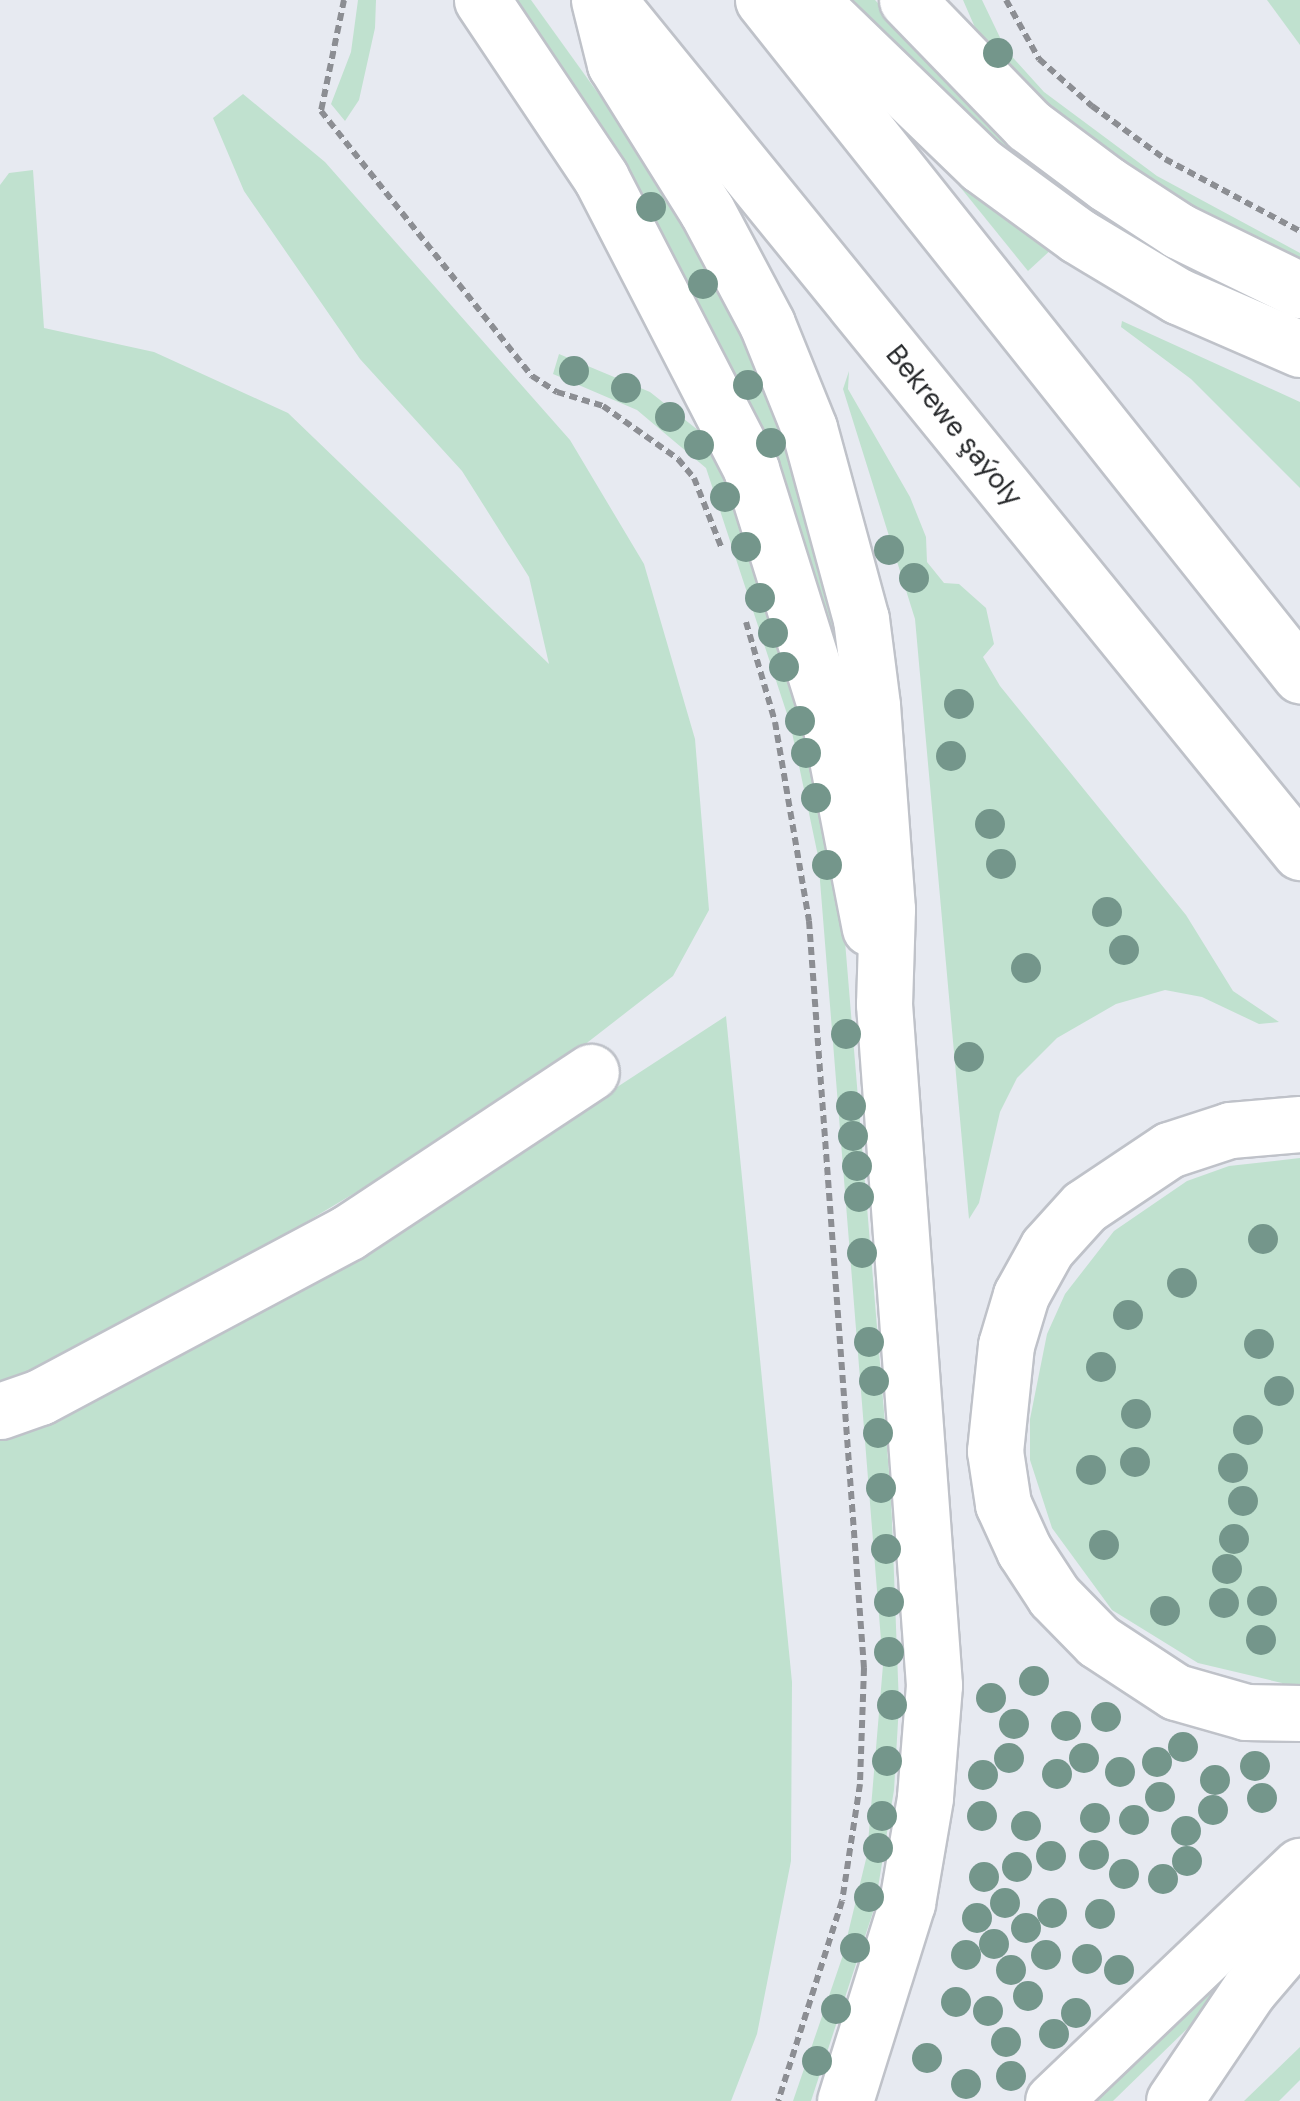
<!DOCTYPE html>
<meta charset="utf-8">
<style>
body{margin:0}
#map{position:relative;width:1300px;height:2101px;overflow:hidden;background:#e7eaf1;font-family:"DM Sans",sans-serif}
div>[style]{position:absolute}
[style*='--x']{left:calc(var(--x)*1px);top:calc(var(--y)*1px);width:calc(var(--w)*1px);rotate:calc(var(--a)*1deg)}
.green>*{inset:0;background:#c0e1cf}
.path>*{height:6px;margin-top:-3px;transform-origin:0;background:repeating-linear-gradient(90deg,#8c8e93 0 8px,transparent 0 13px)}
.roads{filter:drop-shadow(2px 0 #bfc2c9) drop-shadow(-2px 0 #bfc2c9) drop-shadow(0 2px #bfc2c9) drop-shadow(0 -2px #bfc2c9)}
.minor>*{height:55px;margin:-27.5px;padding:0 27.5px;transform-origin:27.5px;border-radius:27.5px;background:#fff}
.major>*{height:55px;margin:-27.5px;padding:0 27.5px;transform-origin:27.5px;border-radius:27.5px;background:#fff}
.trees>*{width:30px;height:30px;margin:-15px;border-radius:50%;background:#74968b}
span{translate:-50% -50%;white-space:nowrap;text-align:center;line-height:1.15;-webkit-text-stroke:8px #fff;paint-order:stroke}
.street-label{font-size:28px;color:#27292b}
</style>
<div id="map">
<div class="green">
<i style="clip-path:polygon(358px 0,376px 0,375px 28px,359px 100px,345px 121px,331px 104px,351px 52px)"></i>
<i style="clip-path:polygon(508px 0,531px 0,646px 160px,699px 245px,767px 383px,830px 585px,852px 723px)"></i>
<i style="clip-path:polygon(850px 0,875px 0,950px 79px,1300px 314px,1300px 330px,1083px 217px,937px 91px)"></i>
<i style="clip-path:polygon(963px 0,982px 0,1006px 50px,1044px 92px,1157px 176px,1300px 253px,1300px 273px,1148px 191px,987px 55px)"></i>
<i style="clip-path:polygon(1267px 0,1300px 0,1300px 45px)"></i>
<i style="clip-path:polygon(243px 94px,325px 162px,570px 440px,644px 564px,695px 739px,709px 910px,673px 976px,525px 1091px,236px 1264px,0 1391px,0 185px,9px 173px,33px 170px,44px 328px,154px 352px,288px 413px,549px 664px,529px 577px,462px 471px,360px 359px,244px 191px,213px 118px)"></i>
<i style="clip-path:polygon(931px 151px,1054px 247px,1028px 271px)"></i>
<i style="clip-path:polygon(1122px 321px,1300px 402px,1300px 488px,1191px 379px,1121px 327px)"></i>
<i style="clip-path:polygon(559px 354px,650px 392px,713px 442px,807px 719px,843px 917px,891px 1496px,899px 1705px,894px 1790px,875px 1906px,811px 2101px,793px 2101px,842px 1958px,867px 1855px,883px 1665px,818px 856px,790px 723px,706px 468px,637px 410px,553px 374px)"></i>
<i style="clip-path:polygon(849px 371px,848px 389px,910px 497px,926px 537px,927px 562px,944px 583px,959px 584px,986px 608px,994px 644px,983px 657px,1000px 686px,1186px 915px,1233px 991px,1279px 1022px,1259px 1024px,1202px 997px,1165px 990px,1116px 1004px,1057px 1038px,1017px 1078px,1000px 1112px,979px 1203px,969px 1219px,915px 619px,843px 389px)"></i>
<i style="clip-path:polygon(726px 1016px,792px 1682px,791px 1861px,757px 2034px,731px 2101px,0 2101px,0 1438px,54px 1420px,372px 1247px)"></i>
<i style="clip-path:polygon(1300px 1158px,1300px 1694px,1282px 1694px,1282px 1683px,1198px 1663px,1112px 1610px,1052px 1528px,1030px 1460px,1030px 1419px,1047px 1334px,1065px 1294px,1114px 1231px,1187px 1181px,1229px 1166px)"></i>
<i style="clip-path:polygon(1295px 1900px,1230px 1987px,1113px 2101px,1090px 2101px)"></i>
<i style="clip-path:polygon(1300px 2047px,1300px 2080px,1279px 2101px,1244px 2101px)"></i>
</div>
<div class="path">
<i style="--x:344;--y:0;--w:113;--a:101.7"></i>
<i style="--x:321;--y:111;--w:339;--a:51.5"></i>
<i style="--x:532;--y:376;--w:30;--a:33"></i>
<i style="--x:557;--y:392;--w:48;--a:16.9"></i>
<i style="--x:603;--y:406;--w:92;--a:35.2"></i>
<i style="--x:678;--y:459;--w:25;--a:50"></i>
<i style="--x:694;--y:478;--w:76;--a:68.5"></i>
<i style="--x:1006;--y:0;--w:68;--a:60.8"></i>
<i style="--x:1039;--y:59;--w:71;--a:41.6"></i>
<i style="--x:1092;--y:106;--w:90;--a:36"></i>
<i style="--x:1165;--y:159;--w:153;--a:28.1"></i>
<i style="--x:746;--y:622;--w:104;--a:73.8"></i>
<i style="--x:775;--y:722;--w:202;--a:80.3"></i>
<i style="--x:809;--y:921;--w:749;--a:85.79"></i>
<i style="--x:864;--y:1668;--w:116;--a:92"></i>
<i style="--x:860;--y:1784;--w:118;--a:98.7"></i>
<i style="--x:842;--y:1901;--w:210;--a:107.7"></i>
</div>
<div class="roads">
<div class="minor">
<i style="--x:482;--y:0;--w:214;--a:56.2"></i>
<i style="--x:601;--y:178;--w:327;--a:62.7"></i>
<i style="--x:751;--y:469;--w:261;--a:72.6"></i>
<i style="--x:829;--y:718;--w:214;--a:79"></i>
<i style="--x:907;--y:0;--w:174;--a:45.9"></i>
<i style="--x:1028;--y:125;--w:99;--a:36.8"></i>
<i style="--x:1107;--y:184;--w:86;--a:33.1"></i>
<i style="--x:1179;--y:231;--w:135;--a:26"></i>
<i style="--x:0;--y:1411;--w:42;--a:-19.3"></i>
<i style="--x:40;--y:1397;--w:350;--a:-28.1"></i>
<i style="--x:349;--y:1232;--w:290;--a:-33.5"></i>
<i style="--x:1053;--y:2101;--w:341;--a:-43.6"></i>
</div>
<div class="major">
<i style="--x:599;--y:0;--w:66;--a:76"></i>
<i style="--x:615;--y:64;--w:173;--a:58"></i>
<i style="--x:707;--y:211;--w:128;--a:62"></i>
<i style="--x:767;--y:324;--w:112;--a:68"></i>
<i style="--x:809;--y:428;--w:198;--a:74.8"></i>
<i style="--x:861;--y:619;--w:87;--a:82.7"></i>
<i style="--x:872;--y:705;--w:205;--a:85.8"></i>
<i style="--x:887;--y:909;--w:95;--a:91.8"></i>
<i style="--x:884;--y:1004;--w:683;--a:85.8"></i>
<i style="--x:934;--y:1685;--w:113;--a:94.6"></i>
<i style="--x:925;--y:1798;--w:107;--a:99.7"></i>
<i style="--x:907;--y:1903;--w:207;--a:107.4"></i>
<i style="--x:763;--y:0;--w:863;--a:51.5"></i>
<i style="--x:810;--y:0;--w:238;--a:44"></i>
<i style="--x:981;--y:165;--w:120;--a:36.2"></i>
<i style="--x:1078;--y:236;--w:117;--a:31"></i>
<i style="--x:1178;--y:296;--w:133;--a:23.5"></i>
<i style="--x:616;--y:10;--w:1085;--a:50.91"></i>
<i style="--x:1300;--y:1124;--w:70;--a:175.1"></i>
<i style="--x:1230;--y:1130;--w:64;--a:161.8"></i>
<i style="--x:1169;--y:1150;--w:102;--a:146.2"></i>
<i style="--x:1084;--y:1207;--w:55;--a:132.1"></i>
<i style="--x:1047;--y:1248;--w:54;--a:119"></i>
<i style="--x:1021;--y:1295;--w:52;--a:106.7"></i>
<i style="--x:1006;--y:1345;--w:107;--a:95.9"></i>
<i style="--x:995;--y:1451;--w:54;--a:81.4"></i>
<i style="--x:1003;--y:1504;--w:51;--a:65.5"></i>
<i style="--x:1024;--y:1550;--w:55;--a:56.9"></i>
<i style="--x:1054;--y:1596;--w:63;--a:45.6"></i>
<i style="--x:1098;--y:1641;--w:93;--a:33.2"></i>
<i style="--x:1176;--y:1692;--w:73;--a:15.9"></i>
<i style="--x:1246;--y:1712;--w:54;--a:1.1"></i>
<i style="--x:1174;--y:2101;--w:134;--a:-56"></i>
<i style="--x:1249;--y:1990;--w:79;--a:-49.6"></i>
</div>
</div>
<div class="trees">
<i style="left:998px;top:53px"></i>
<i style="left:651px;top:207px"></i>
<i style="left:703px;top:284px"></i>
<i style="left:574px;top:371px"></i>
<i style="left:748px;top:385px"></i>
<i style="left:626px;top:388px"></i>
<i style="left:670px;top:417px"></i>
<i style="left:771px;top:443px"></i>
<i style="left:699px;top:445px"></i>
<i style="left:725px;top:497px"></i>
<i style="left:746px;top:547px"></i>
<i style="left:889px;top:550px"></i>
<i style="left:914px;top:578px"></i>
<i style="left:760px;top:598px"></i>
<i style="left:773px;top:633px"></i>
<i style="left:784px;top:667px"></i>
<i style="left:959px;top:704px"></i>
<i style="left:800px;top:721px"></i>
<i style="left:806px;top:753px"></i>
<i style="left:951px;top:756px"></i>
<i style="left:816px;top:798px"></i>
<i style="left:990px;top:824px"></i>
<i style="left:1001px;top:864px"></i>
<i style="left:827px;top:865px"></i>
<i style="left:1107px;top:912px"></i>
<i style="left:1124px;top:950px"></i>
<i style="left:1026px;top:968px"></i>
<i style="left:846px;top:1034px"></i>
<i style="left:969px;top:1057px"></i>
<i style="left:851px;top:1106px"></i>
<i style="left:853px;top:1136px"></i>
<i style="left:857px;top:1166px"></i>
<i style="left:859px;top:1197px"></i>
<i style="left:1263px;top:1239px"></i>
<i style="left:862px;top:1253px"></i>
<i style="left:1182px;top:1283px"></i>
<i style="left:1128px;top:1315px"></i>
<i style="left:869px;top:1342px"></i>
<i style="left:1259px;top:1344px"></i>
<i style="left:1101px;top:1367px"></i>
<i style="left:874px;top:1381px"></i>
<i style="left:1279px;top:1391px"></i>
<i style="left:1136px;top:1414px"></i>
<i style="left:1248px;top:1430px"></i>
<i style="left:878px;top:1433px"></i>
<i style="left:1135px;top:1462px"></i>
<i style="left:1233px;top:1468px"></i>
<i style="left:1091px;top:1470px"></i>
<i style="left:881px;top:1488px"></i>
<i style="left:1243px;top:1501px"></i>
<i style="left:1234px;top:1539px"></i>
<i style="left:1104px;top:1545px"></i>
<i style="left:886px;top:1549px"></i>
<i style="left:1227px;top:1569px"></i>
<i style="left:1262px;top:1601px"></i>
<i style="left:889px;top:1602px"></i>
<i style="left:1224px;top:1603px"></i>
<i style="left:1165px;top:1611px"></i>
<i style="left:1261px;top:1640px"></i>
<i style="left:889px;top:1652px"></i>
<i style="left:1034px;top:1681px"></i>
<i style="left:991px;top:1698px"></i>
<i style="left:892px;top:1705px"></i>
<i style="left:1106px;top:1717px"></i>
<i style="left:1014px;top:1724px"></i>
<i style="left:1066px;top:1726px"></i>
<i style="left:1183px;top:1747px"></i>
<i style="left:1009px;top:1758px"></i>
<i style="left:1084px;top:1758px"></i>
<i style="left:887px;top:1761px"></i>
<i style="left:1157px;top:1762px"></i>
<i style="left:1255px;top:1766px"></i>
<i style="left:1120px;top:1772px"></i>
<i style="left:1057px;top:1774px"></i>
<i style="left:983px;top:1775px"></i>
<i style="left:1215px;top:1780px"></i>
<i style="left:1160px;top:1797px"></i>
<i style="left:1262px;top:1798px"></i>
<i style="left:1213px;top:1810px"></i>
<i style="left:882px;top:1816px"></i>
<i style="left:982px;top:1816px"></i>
<i style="left:1095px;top:1818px"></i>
<i style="left:1134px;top:1820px"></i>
<i style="left:1026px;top:1826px"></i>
<i style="left:1186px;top:1831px"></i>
<i style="left:878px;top:1848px"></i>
<i style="left:1094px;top:1855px"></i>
<i style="left:1051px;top:1856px"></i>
<i style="left:1187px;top:1861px"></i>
<i style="left:1017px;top:1867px"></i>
<i style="left:1124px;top:1874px"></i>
<i style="left:984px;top:1877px"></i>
<i style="left:1163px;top:1879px"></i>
<i style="left:869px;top:1897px"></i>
<i style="left:1005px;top:1903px"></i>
<i style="left:1052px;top:1913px"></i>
<i style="left:1100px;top:1914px"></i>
<i style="left:977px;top:1918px"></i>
<i style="left:1026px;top:1928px"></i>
<i style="left:994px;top:1944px"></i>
<i style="left:855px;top:1948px"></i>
<i style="left:966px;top:1955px"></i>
<i style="left:1046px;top:1955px"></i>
<i style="left:1087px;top:1959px"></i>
<i style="left:1011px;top:1970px"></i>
<i style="left:1119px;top:1970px"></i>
<i style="left:1028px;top:1996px"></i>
<i style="left:956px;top:2002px"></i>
<i style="left:836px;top:2009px"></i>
<i style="left:988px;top:2011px"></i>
<i style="left:1076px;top:2013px"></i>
<i style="left:1054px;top:2034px"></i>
<i style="left:1006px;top:2042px"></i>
<i style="left:927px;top:2058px"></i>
<i style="left:817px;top:2061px"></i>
<i style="left:1011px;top:2076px"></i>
<i style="left:966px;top:2084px"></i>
</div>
<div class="street-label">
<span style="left:954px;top:426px;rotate:51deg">Bekrewe şaýoly</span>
</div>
</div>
